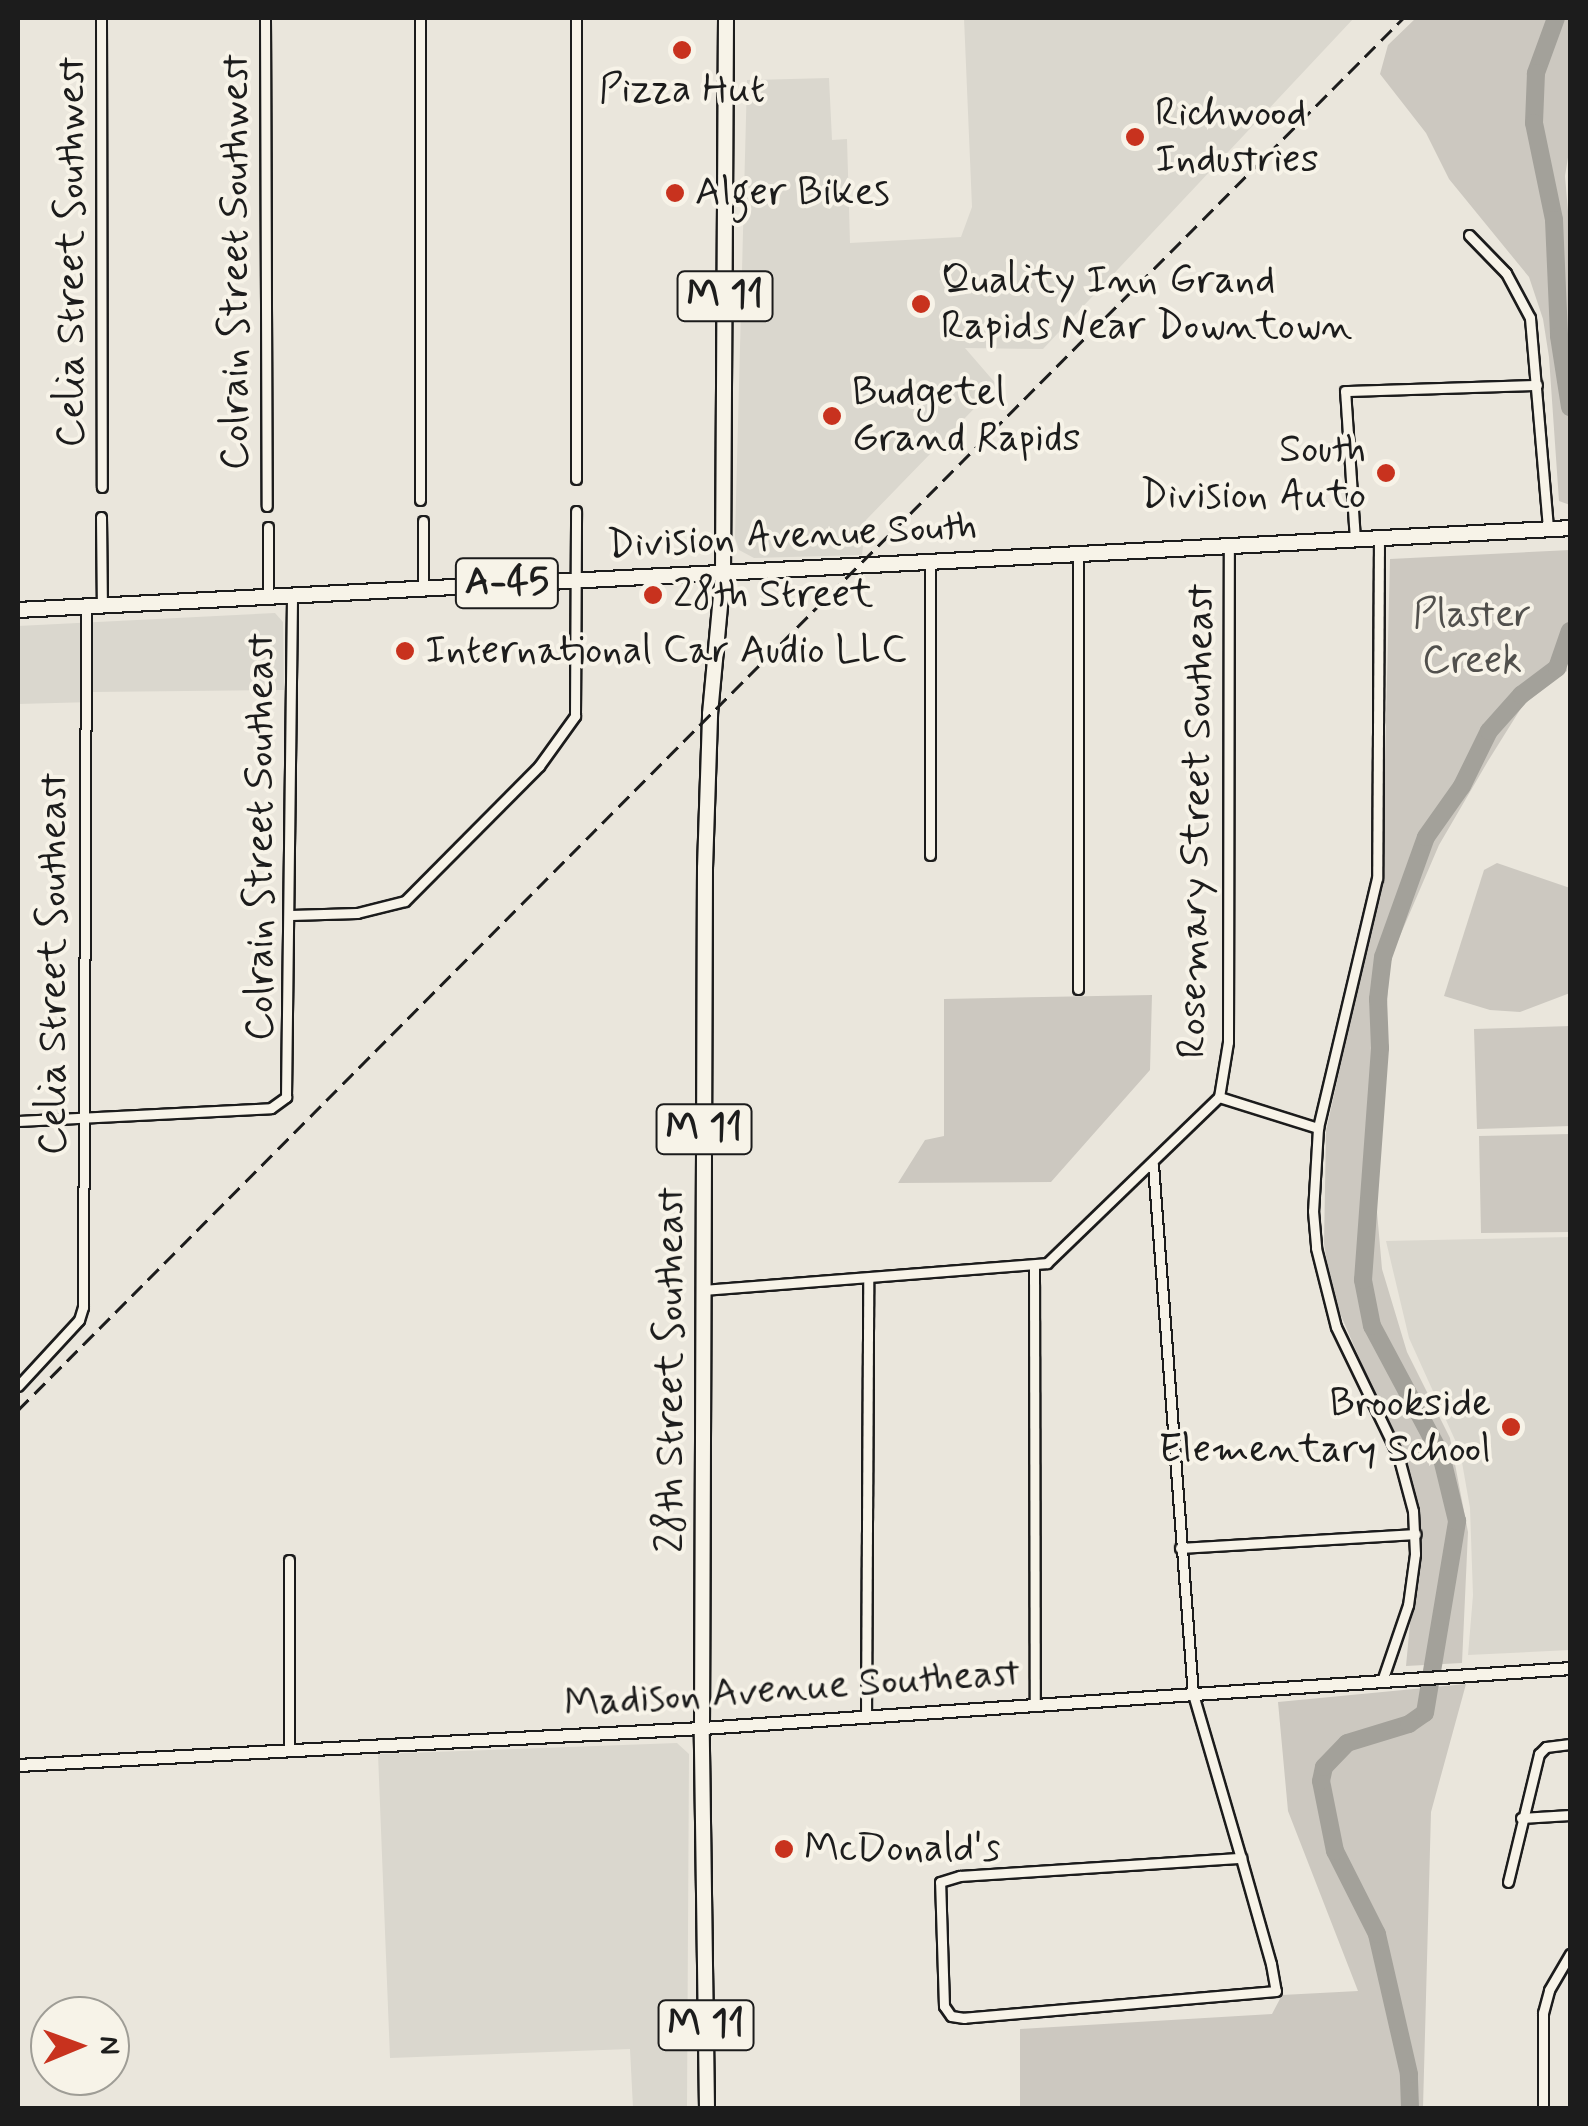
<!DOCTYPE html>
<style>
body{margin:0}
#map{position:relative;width:1588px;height:2126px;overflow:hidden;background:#eae6dc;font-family:Mynerve,sans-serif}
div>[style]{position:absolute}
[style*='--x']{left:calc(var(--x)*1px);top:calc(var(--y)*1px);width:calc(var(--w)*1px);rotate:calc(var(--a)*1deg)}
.built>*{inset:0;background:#dad7ce}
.green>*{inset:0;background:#ccc8c0}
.river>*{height:18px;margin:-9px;padding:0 9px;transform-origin:9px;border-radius:9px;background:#a3a19a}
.roads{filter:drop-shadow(2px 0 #1c1c1c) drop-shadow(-2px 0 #1c1c1c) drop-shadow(0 2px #1c1c1c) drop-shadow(0 -2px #1c1c1c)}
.minor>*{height:9px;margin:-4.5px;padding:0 4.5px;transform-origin:4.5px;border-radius:4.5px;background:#f7f3e8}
.tertiary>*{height:11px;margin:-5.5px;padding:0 5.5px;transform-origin:5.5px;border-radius:5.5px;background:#f7f3e8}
.primary>*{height:14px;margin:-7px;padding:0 7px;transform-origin:7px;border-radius:7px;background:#f7f3e8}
.rail>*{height:2.5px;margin-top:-1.25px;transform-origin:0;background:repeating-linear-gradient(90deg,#1c1c1c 0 15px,transparent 0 23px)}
.dots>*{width:28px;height:28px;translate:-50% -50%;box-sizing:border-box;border:5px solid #f7f3e8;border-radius:50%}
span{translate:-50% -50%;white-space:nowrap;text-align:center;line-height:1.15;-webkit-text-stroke:8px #f7f3e8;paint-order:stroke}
.shield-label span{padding:2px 8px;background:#f7f3e8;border:2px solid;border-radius:8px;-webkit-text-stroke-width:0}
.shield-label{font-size:38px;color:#1c1c1c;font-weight:700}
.poi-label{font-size:40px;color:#1c1c1c}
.left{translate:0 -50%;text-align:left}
.right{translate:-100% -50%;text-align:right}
.street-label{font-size:40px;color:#1c1c1c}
.park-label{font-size:40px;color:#51504d}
.frame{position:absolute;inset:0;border:20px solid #1c1c1c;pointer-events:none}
.north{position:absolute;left:30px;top:1996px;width:100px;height:100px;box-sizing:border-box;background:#f7f3e8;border:2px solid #9f9d96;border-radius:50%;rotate:89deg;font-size:28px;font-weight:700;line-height:40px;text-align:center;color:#1c1c1c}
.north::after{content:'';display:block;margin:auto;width:35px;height:45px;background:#c8321e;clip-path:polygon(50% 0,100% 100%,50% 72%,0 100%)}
</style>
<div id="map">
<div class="built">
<i style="clip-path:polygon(964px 18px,1354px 18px,1043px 349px,965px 348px,997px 385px,866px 520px,862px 555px,754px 558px,739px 550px,735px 538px,747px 80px,829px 78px,832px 140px,847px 139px,850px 243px,961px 237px,972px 207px)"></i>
<i style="clip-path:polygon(275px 613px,283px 622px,284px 690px,93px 692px,93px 702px,18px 704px,18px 626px)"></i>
<i style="clip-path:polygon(1570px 1237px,1570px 1650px,1468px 1655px,1473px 1595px,1470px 1508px,1460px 1451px,1409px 1338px,1386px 1241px)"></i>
<i style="clip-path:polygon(677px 1743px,689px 1754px,687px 2108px,633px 2108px,630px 2049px,390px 2058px,378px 1754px)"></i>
</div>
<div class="green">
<i style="clip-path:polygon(1416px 18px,1570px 18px,1570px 145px,1565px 176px,1570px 235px,1570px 505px,1559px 501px,1549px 357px,1543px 319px,1529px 277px,1449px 179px,1426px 133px,1380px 74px,1388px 45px)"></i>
<i style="clip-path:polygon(1570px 550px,1567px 671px,1523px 705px,1488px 761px,1439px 845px,1390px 959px,1375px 1189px,1382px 1269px,1407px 1352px,1450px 1438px,1468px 1532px,1462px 1663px,1406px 1666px,1419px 1527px,1409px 1474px,1333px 1297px,1324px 1244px,1326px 1131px,1382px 879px,1390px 559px)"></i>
<i style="clip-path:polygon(1497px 863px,1570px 888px,1570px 993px,1520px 1012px,1490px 1010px,1444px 996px,1484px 870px)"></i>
<i style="clip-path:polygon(1152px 995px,1150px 1070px,1051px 1182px,898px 1183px,925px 1140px,944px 1136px,944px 999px)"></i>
<i style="clip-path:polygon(1570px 1026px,1570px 1126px,1477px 1129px,1474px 1029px)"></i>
<i style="clip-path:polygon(1570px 1134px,1570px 1232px,1481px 1233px,1479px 1136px)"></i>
<i style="clip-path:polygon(1466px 1684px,1431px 1812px,1423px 2108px,1020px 2108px,1020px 2029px,1272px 2014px,1282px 1995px,1358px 1991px,1288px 1811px,1278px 1702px)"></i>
</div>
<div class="river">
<i style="--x:1556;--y:18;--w:59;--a:110"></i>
<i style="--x:1536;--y:73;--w:50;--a:92.3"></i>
<i style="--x:1534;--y:123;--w:99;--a:78.3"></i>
<i style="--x:1554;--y:220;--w:116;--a:87.5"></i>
<i style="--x:1559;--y:336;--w:72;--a:81.2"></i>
<i style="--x:1410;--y:2108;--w:34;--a:-92"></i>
<i style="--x:1409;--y:2074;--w:144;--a:-102.9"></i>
<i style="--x:1377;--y:1934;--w:93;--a:-116.8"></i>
<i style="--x:1335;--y:1851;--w:71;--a:-101.3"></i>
<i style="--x:1321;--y:1781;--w:14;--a:-78"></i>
<i style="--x:1324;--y:1767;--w:33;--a:-46"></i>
<i style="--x:1347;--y:1743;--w:65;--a:-17"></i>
<i style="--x:1409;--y:1724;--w:19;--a:-35"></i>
<i style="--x:1425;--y:1713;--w:195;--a:-80.5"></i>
<i style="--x:1457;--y:1521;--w:68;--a:-103.6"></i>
<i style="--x:1441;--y:1455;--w:146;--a:-118.1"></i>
<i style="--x:1372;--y:1326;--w:47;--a:-101.1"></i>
<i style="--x:1363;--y:1280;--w:233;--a:-85.8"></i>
<i style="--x:1380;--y:1048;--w:49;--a:-92.3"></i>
<i style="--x:1378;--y:999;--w:42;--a:-83.2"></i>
<i style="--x:1383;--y:957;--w:127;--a:-70.3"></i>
<i style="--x:1426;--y:837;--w:62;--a:-54.8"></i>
<i style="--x:1462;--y:786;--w:61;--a:-63.9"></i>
<i style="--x:1489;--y:731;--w:48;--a:-48.4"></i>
<i style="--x:1521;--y:695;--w:45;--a:-36.9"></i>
<i style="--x:1557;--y:668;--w:39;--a:-71"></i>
</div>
<div class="roads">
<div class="minor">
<i style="--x:101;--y:18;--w:469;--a:89.9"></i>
<i style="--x:265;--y:18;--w:488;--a:89.8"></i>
<i style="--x:420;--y:18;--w:482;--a:90"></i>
<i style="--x:576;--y:18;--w:461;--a:90"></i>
<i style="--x:1469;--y:235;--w:53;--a:45.8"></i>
<i style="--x:1506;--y:273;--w:51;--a:61.9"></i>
<i style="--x:1530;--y:318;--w:212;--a:85.1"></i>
<i style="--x:101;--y:517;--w:89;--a:89.4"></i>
<i style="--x:423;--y:521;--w:68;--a:90"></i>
<i style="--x:1379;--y:538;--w:340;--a:90.3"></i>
<i style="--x:1377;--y:878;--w:257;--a:103.3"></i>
<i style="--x:1318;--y:1128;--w:83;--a:93.4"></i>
<i style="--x:1313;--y:1211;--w:37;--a:85"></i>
<i style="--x:1316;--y:1248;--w:81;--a:75.8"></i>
<i style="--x:1336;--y:1327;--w:142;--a:64.2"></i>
<i style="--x:1398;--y:1455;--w:58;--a:75"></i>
<i style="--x:1413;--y:1511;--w:43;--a:87.3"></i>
<i style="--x:1415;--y:1554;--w:51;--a:97.8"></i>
<i style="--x:1408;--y:1605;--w:80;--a:108.9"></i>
<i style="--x:1355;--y:540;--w:149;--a:-93.8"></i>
<i style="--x:1345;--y:391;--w:192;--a:-1.8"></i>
<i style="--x:930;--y:563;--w:292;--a:90"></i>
<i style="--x:268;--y:597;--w:70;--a:-90"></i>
<i style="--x:291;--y:915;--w:66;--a:-1.7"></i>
<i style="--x:357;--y:913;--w:49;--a:-14"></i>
<i style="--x:405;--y:901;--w:190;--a:-45.2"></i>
<i style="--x:539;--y:766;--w:62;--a:-54.2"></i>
<i style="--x:575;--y:716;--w:205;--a:-89.7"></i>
<i style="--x:1078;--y:989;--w:433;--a:-90"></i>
<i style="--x:1219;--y:1097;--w:104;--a:17.4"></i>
<i style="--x:18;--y:1121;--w:253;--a:-2.9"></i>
<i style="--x:271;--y:1108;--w:19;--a:-36"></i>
<i style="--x:286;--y:1097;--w:501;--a:-89.31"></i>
<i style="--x:1153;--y:1165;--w:531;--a:85.68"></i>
<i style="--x:1193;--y:1694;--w:171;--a:73.7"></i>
<i style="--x:1241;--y:1858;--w:110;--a:74.2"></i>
<i style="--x:1271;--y:1964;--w:27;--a:80"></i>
<i style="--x:1276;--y:1991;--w:313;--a:175.1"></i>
<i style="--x:964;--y:2018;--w:13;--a:-171"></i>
<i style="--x:951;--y:2016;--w:12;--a:-125"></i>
<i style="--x:944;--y:2006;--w:124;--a:-91.8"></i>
<i style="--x:940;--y:1882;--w:21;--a:-17"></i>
<i style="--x:960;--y:1876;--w:282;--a:-3.7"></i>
<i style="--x:1034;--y:1266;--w:440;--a:89.9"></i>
<i style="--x:704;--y:1290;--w:344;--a:-4.5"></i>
<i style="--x:1047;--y:1263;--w:239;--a:-44"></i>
<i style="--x:1219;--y:1097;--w:56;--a:-80.7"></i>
<i style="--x:1228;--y:1042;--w:496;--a:-89.9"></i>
<i style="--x:18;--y:1386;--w:90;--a:-47.3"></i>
<i style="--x:79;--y:1320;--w:14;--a:-73"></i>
<i style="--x:83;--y:1307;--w:700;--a:-89.75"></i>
<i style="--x:1180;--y:1548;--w:236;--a:-3.4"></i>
<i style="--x:289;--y:1560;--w:191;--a:90"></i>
<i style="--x:866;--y:1718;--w:440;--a:-89.7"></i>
<i style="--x:1521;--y:1818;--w:49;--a:-3.5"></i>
<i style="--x:1508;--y:1882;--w:132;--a:-76.4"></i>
<i style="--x:1539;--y:1754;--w:10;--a:-45"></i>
<i style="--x:1546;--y:1747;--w:24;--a:-7"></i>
<i style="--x:1543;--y:2108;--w:95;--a:-90"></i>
<i style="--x:1543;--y:2013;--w:24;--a:-75"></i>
<i style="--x:1549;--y:1990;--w:42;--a:-59.7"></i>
</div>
<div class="tertiary">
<i style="--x:18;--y:1765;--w:685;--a:-3.1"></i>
<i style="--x:702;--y:1728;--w:870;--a:-3.95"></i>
</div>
<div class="primary">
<i style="--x:18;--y:610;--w:1554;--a:-3.02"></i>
<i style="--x:707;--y:2108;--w:380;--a:-90.8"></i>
<i style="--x:702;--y:1728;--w:860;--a:-89.8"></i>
<i style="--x:705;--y:868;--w:154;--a:-88.1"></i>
<i style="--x:710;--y:714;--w:142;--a:-84.7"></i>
<i style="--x:723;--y:573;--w:555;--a:-89.69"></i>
</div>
</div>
<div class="rail">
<i style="--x:18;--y:1410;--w:1964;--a:-45.14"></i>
</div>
<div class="dots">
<i style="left:682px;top:50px;background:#c8321e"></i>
<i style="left:1135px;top:137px;background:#c8321e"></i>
<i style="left:675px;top:193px;background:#c8321e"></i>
<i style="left:921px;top:304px;background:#c8321e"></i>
<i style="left:832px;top:416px;background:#c8321e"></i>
<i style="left:1386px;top:473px;background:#c8321e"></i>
<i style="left:653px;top:595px;background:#c8321e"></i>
<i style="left:405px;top:651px;background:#c8321e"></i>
<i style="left:1511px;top:1427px;background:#c8321e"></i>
<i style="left:784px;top:1849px;background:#c8321e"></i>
</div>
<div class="shield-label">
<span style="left:725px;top:296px">M 11</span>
<span style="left:507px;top:583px">A-45</span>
<span style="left:704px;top:1129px">M 11</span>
<span style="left:706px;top:2025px">M 11</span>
</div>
<div class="poi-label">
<span style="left:682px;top:90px">Pizza Hut</span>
<span class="left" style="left:1155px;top:137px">Richwood<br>Industries</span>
<span class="left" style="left:695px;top:193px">Alger Bikes</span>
<span class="left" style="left:941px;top:304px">Quality Inn Grand<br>Rapids Near Downtown</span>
<span class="left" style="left:852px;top:416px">Budgetel<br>Grand Rapids</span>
<span class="right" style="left:1366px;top:473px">South<br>Division Auto</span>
<span class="left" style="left:673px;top:595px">28th Street</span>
<span class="left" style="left:425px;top:651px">International Car Audio LLC</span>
<span class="right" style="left:1491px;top:1427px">Brookside<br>Elementary School</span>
<span class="left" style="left:804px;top:1849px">McDonald's</span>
</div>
<div class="street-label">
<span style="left:72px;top:252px;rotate:-90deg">Celia Street Southwest</span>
<span style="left:236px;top:262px;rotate:-90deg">Colrain Street Southwest</span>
<span style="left:792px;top:536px;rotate:-3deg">Division Avenue South</span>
<span style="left:1197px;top:821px;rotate:-89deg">Rosemary Street Southeast</span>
<span style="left:261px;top:837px;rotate:-90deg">Colrain Street Southeast</span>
<span style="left:54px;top:964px;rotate:-90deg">Celia Street Southeast</span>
<span style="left:671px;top:1370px;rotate:-90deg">28th Street Southeast</span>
<span style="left:792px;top:1689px;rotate:-4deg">Madison Avenue Southeast</span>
</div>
<div class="park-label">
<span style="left:1472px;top:638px">Plaster<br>Creek</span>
</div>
<div class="frame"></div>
<div class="north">N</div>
</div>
